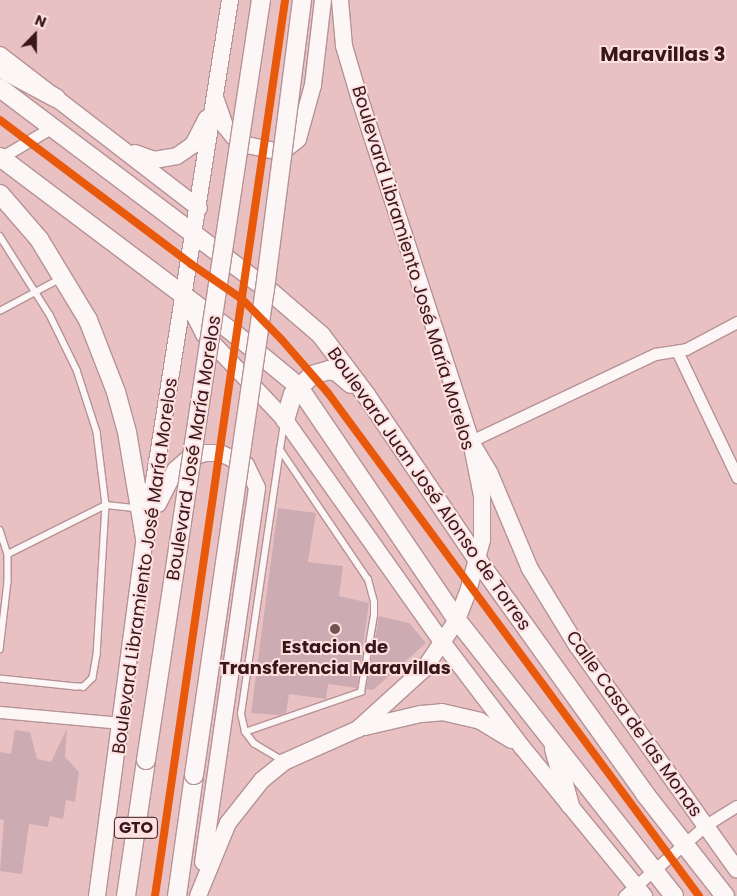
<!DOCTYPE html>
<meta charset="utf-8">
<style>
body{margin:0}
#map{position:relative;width:737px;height:896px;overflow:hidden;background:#eac1c3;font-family:Poppins,sans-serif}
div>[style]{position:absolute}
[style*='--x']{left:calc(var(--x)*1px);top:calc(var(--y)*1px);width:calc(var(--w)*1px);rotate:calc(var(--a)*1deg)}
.building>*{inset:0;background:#cdabb2}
.roads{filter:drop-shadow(1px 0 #b59295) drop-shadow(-1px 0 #b59295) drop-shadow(0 1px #b59295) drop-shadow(0 -1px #b59295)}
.lane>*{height:5.5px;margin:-2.75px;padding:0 2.75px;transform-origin:2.75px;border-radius:2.75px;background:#fcf6f6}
.street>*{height:11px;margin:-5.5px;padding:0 5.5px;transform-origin:5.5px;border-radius:5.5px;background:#fcf6f6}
.secondary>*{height:16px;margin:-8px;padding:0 8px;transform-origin:8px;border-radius:8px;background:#fcf6f6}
.primary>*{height:18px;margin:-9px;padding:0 9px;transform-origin:9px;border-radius:9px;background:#fcf6f6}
.bridges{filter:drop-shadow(1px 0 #b59295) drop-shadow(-1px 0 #b59295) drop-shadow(0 1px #b59295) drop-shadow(0 -1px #b59295)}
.primary-bridge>*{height:18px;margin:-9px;padding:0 9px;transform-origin:9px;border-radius:9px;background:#fcf6f6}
.cycleway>*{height:8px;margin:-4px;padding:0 4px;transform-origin:4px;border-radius:4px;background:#e8590c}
.dots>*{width:14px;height:14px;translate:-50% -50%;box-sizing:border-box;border:2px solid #fde0e0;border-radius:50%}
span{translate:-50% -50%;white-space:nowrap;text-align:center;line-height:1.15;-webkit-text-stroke:4px #fde0e0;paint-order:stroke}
.shield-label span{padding:1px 4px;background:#fde0e0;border:1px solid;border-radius:4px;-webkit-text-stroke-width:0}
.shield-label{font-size:16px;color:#381619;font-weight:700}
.street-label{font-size:18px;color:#381619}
.poi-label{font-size:18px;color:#381619;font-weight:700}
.quarter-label{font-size:20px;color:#381619;font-weight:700}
.north{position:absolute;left:10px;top:10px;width:50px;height:50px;-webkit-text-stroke:4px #fde0e0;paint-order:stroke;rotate:22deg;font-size:14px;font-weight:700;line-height:20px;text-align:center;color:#381619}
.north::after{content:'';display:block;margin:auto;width:18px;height:22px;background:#381619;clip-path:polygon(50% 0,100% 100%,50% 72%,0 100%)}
</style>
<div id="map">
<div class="building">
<i style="clip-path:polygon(278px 508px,316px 513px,308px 562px,343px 566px,339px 596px,369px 603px,357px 688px,328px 684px,326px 699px,289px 694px,286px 713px,280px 715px,251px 713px)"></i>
<i style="clip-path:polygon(379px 616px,409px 623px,426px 643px,373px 690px,366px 689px)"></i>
<i style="clip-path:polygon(67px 728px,65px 757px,79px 772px,75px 802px,66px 800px,63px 819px,50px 816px,48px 827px,29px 824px,22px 874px,0 871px,4px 820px,0 819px,0 752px,11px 754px,15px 730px,30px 732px,37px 759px,51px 762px)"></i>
</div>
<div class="roads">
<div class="lane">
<i style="--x:0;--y:236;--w:93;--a:57.7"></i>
<i style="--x:50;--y:315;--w:61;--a:63.9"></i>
<i style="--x:77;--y:370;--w:65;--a:72.1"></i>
<i style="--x:97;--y:432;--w:74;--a:83"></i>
<i style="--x:106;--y:505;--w:150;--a:93.4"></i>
<i style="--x:97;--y:655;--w:23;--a:100"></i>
<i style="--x:93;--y:678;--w:13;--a:135"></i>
<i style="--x:84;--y:687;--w:8;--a:180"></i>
<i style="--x:76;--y:687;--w:76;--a:-174"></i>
<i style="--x:0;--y:311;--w:68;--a:-28.1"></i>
<i style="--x:0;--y:530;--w:25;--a:72"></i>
<i style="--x:8;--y:554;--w:28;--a:90"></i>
<i style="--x:8;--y:582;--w:68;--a:96.7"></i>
<i style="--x:8;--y:554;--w:110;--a:-26.6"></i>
<i style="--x:106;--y:505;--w:30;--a:6"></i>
<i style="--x:245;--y:732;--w:123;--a:-19"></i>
<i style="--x:361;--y:692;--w:78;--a:-80.4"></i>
<i style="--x:374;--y:615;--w:13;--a:-90"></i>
<i style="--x:374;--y:602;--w:23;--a:-105"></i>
<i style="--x:368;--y:580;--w:157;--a:-124.1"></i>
<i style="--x:281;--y:760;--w:31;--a:-149"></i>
<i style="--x:254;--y:744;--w:15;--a:-127"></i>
<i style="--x:245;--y:732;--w:18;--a:-103"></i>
<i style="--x:241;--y:714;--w:293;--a:-81.6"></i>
</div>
<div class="street">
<i style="--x:0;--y:158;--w:59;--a:-30.5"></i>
<i style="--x:677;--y:351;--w:140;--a:64.5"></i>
<i style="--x:471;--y:441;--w:204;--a:-25.3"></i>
<i style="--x:655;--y:354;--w:31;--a:-9"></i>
<i style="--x:686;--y:349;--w:58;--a:-27.9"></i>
<i style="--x:0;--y:712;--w:122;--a:5.2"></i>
<i style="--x:624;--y:896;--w:108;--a:-40.9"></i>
<i style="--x:706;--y:825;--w:36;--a:-32"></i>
</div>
<div class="secondary">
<i style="--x:0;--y:55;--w:251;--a:37.6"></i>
<i style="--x:216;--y:100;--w:28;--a:71"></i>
<i style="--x:225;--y:126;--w:14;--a:51"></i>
<i style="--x:234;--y:137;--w:15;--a:32"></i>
<i style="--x:247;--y:145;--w:30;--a:12"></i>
<i style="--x:276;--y:151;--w:11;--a:-15"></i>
<i style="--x:287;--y:148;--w:14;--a:-39"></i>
<i style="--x:298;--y:139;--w:56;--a:-74.5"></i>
<i style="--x:313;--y:85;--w:86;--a:-83.3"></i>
<i style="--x:135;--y:153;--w:20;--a:20"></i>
<i style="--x:154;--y:160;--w:23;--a:-10"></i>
<i style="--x:177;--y:156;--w:19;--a:-35"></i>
<i style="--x:193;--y:145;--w:30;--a:-63"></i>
<i style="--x:185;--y:297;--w:42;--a:62.8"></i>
<i style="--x:204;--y:334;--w:118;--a:46.7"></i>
<i style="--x:285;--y:420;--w:273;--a:54.7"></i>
<i style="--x:443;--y:643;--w:131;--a:52.8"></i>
<i style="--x:522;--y:747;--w:193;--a:50.7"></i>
<i style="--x:474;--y:447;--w:31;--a:59"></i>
<i style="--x:490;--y:474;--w:103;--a:67.2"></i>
<i style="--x:530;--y:569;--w:88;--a:58.5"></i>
<i style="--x:576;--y:644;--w:277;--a:54.5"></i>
<i style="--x:158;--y:504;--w:38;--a:-63"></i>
<i style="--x:175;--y:470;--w:18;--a:-41"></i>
<i style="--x:189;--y:458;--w:17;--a:-17"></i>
<i style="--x:205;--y:453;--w:15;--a:0"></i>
<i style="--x:220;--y:453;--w:29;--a:25"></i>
<i style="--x:246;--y:465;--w:25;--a:64"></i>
<i style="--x:257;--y:488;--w:378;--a:98.2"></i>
<i style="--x:365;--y:727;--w:57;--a:-13.1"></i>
<i style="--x:421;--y:714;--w:21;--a:-5"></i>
<i style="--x:442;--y:712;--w:39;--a:13"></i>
<i style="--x:480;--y:721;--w:37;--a:31"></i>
<i style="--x:97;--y:896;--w:361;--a:-82.4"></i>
<i style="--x:145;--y:538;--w:545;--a:-81.02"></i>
<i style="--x:198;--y:896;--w:79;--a:-67.7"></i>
<i style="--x:228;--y:823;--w:55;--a:-51.7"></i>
<i style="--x:262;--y:780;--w:28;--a:-39"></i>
<i style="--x:284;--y:762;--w:81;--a:-24"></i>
<i style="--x:358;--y:729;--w:89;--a:-42.3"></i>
<i style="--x:424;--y:669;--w:59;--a:-56"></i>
<i style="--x:457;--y:620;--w:34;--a:-69"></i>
<i style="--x:469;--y:588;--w:50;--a:-74.8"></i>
<i style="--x:482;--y:540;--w:44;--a:-90"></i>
<i style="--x:482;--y:496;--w:56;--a:-101.3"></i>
<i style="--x:471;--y:441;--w:359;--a:-108"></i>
<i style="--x:360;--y:100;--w:56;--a:-106.5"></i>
<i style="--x:344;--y:46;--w:46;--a:-95"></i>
</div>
<div class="primary">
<i style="--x:0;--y:68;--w:64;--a:28.2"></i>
<i style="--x:0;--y:88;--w:339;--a:37"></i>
<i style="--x:271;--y:292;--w:66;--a:40.7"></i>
<i style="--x:321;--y:335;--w:75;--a:53.1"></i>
<i style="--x:366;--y:395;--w:198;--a:55.9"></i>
<i style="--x:477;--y:559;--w:289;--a:54.4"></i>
<i style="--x:645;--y:794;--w:130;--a:51.9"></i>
<i style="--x:0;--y:157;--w:294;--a:37"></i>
<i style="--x:235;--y:334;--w:82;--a:39.5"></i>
<i style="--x:298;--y:386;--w:283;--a:55.8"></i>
<i style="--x:457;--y:620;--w:351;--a:51.8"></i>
<i style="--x:0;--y:194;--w:60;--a:49.1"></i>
<i style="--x:39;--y:239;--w:95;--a:58.8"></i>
<i style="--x:88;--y:320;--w:77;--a:68.7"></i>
<i style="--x:116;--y:392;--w:41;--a:74.6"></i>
<i style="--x:127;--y:432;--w:108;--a:80.4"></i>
<i style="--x:285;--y:420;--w:27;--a:-73"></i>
<i style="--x:293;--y:394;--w:27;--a:-45"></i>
<i style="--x:312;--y:375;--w:18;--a:-16"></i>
<i style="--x:329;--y:370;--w:8;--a:14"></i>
<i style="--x:337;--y:372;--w:18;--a:41"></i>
<i style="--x:554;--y:749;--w:58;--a:74.1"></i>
<i style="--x:126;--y:896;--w:137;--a:-81.6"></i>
<i style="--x:177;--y:896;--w:122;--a:-82"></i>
</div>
</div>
<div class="bridges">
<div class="primary-bridge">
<i style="--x:146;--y:760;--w:769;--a:-81.4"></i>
<i style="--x:194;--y:775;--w:491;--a:-81.7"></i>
<i style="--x:265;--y:289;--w:291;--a:-82.7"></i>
</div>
</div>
<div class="cycleway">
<i style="--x:0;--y:120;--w:239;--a:37"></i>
<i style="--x:191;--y:264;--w:62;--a:34.5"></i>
<i style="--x:242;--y:299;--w:57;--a:45.7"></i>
<i style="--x:282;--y:340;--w:70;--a:49"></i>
<i style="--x:328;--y:393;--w:625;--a:53.59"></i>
<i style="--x:155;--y:896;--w:905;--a:-81.74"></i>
</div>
<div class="dots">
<i style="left:335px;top:629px;background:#765254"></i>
</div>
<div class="shield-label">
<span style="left:136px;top:828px">GTO</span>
</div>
<div class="street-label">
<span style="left:413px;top:268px;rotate:73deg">Boulevard Libramiento José María Morelos</span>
<span style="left:194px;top:448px;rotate:-81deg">Boulevard José María Morelos</span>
<span style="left:429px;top:489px;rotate:55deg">Boulevard Juan José Alonso de Torres</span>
<span style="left:145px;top:566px;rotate:-82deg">Boulevard Libramiento José María Morelos</span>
<span style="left:634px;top:724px;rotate:55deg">Calle Casa de las Monas</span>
</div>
<div class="poi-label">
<span style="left:335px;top:658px">Estacion de<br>Transferencia Maravillas</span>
</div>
<div class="quarter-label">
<span style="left:663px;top:54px">Maravillas 3</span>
</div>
<div class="north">N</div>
</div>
